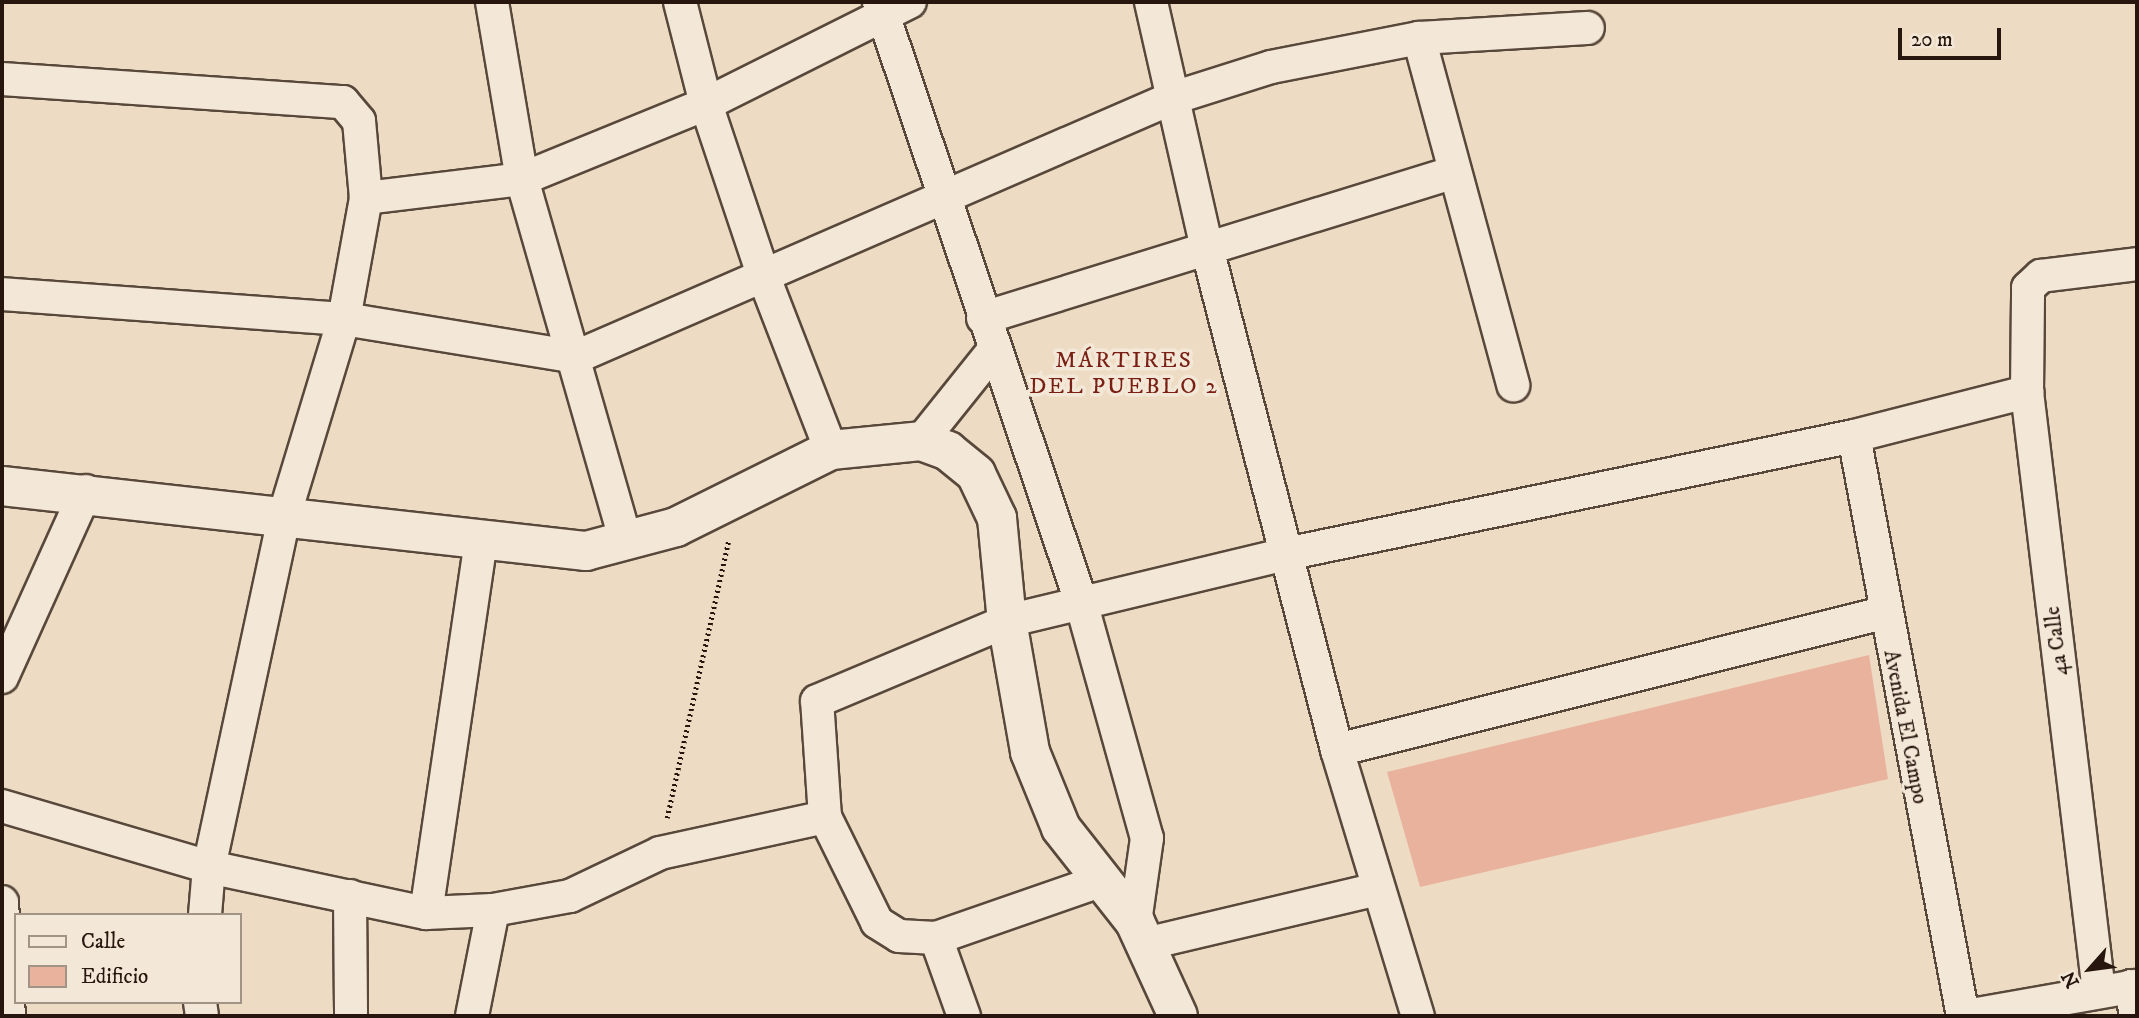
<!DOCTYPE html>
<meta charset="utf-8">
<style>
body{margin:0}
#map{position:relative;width:2139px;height:1018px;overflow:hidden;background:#eddcc3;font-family:"IM FELL DW Pica",serif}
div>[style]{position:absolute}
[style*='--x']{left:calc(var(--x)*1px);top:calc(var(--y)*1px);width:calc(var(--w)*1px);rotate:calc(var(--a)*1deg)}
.building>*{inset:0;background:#e9b29d}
.path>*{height:4.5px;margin-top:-2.25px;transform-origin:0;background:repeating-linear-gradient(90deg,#27160e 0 2px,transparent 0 5.5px)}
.roads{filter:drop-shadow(2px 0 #58483b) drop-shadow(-2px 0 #58483b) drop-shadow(0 2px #58483b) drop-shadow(0 -2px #58483b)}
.street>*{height:32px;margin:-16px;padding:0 16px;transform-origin:16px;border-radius:16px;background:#f3e8d8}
.secondary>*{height:38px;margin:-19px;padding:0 19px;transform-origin:19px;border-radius:19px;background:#f3e8d8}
span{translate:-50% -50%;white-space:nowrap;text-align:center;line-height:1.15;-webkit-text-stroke:7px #f3e8d8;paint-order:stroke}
.street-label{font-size:21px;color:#27160e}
.neighbourhood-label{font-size:23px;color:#7a1f14;letter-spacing:2px}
.frame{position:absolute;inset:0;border:4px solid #27160e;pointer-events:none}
.legend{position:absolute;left:14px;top:913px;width:228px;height:91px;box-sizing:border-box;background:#f3e8d8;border:2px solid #a19487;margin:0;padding:9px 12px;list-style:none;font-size:21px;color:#27160e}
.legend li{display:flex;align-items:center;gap:14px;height:35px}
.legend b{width:35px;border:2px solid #a19487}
.north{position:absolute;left:2055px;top:934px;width:70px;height:70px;-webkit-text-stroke:5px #f3e8d8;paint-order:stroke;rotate:242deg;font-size:19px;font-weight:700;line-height:28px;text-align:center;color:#27160e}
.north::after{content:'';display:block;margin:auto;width:24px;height:32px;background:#27160e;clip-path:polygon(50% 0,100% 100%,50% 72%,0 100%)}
.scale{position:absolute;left:1898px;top:28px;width:103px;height:32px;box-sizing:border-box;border:4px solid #27160e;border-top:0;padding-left:9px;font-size:21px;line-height:24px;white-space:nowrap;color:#27160e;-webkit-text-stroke:5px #f3e8d8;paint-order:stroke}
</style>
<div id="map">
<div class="building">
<i style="clip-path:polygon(1869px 655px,1888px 779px,1420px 887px,1387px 772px)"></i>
</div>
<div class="path">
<i style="--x:667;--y:818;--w:283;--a:-77.5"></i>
</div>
<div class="roads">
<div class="street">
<i style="--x:492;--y:2;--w:180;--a:80.4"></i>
<i style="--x:522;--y:179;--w:378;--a:74"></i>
<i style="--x:680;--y:2;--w:105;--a:75.7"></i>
<i style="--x:706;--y:104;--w:186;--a:71.5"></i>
<i style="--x:765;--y:280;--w:182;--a:68.8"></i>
<i style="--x:879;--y:2;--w:633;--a:71.39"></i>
<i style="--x:1081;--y:602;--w:245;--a:74.4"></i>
<i style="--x:1147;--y:838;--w:85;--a:98.1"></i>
<i style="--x:1151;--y:2;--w:256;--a:77.2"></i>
<i style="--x:1208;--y:252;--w:514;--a:75.48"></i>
<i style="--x:1337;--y:750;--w:278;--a:73.1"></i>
<i style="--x:1419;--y:38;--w:360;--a:74.8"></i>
<i style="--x:2;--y:79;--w:342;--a:3.9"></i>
<i style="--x:343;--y:102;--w:25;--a:50"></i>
<i style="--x:359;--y:121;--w:77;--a:84.8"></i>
<i style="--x:366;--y:198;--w:123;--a:100.3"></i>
<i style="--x:344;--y:319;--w:203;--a:106.9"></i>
<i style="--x:285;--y:513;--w:362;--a:102.1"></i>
<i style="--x:209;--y:867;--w:48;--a:94.8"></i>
<i style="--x:366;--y:198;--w:157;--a:-6.9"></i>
<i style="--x:522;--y:179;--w:199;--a:-22.2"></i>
<i style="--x:706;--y:104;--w:228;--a:-26.6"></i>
<i style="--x:2;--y:294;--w:343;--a:4.2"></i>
<i style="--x:344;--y:319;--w:235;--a:9.3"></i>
<i style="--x:576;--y:357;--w:648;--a:-23.48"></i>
<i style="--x:1170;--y:99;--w:106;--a:-17.6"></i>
<i style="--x:1271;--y:67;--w:151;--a:-11.1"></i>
<i style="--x:1419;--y:38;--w:169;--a:-3.4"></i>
<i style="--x:983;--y:318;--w:494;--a:-17.2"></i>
<i style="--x:1854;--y:436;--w:590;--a:79.36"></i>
<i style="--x:921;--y:441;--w:115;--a:-51.3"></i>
<i style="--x:2;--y:677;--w:204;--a:-65.7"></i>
<i style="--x:1337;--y:750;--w:563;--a:-14.09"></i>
<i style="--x:2;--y:806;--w:216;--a:16.4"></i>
<i style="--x:209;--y:867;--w:222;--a:12"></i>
<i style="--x:426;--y:913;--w:67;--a:-2.6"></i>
<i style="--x:493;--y:910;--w:78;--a:-10.3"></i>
<i style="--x:570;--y:896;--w:100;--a:-25.5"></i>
<i style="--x:660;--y:853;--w:169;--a:-12.3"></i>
<i style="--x:1103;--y:880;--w:177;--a:160.8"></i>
<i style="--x:936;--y:938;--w:37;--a:-177"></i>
<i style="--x:899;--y:936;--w:26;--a:-148"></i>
<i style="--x:877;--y:922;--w:117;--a:-116.3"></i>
<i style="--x:825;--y:817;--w:116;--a:-93.9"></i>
<i style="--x:817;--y:701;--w:206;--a:-22.8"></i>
<i style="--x:1007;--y:621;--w:287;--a:-13.5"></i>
<i style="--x:1286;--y:554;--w:580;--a:-11.74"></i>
<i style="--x:1854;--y:436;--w:179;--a:-14.3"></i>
<i style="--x:350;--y:896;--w:120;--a:89.5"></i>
<i style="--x:2;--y:902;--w:114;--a:86.5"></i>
<i style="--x:426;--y:913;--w:378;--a:-81.6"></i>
<i style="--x:936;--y:938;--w:83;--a:70.3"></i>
<i style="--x:1145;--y:944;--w:238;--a:-13.3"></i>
<i style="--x:2131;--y:986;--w:30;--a:81"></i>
<i style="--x:2099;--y:992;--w:604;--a:-96.84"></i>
<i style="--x:2027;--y:392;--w:104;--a:-89.4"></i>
<i style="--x:2028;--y:288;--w:18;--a:-43"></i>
<i style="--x:2041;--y:276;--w:97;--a:-7.1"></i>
<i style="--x:200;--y:1002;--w:14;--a:82"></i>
<i style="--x:472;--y:1016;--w:108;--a:-78.8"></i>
<i style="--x:1966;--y:1016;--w:174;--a:-10"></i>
</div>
<div class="secondary">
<i style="--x:2;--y:486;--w:588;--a:6.35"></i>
<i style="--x:586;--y:551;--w:93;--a:-14.9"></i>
<i style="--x:676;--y:527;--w:173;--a:-26.4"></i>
<i style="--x:831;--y:450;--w:90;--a:-5.7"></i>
<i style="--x:921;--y:441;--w:29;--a:20"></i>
<i style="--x:948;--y:451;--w:36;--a:39"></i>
<i style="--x:976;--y:474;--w:49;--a:64.5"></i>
<i style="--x:997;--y:518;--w:103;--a:84.5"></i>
<i style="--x:1007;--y:621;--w:133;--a:80"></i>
<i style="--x:1030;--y:752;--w:82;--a:67.8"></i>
<i style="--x:1061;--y:828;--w:120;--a:51.8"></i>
<i style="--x:1135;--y:922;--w:103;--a:65.4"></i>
</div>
</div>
<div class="street-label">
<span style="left:2057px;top:641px;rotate:-97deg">4a Calle</span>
<span style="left:1905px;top:727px;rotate:79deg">Avenida El Campo</span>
</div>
<div class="neighbourhood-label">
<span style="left:1124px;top:374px">MÁRTIRES<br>DEL PUEBLO 2</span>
</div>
<div class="frame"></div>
<ul class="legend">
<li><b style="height:9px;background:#f3e8d8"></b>Calle</li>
<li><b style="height:19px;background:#e9b29d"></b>Edificio</li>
</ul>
<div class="north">N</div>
<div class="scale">20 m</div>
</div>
